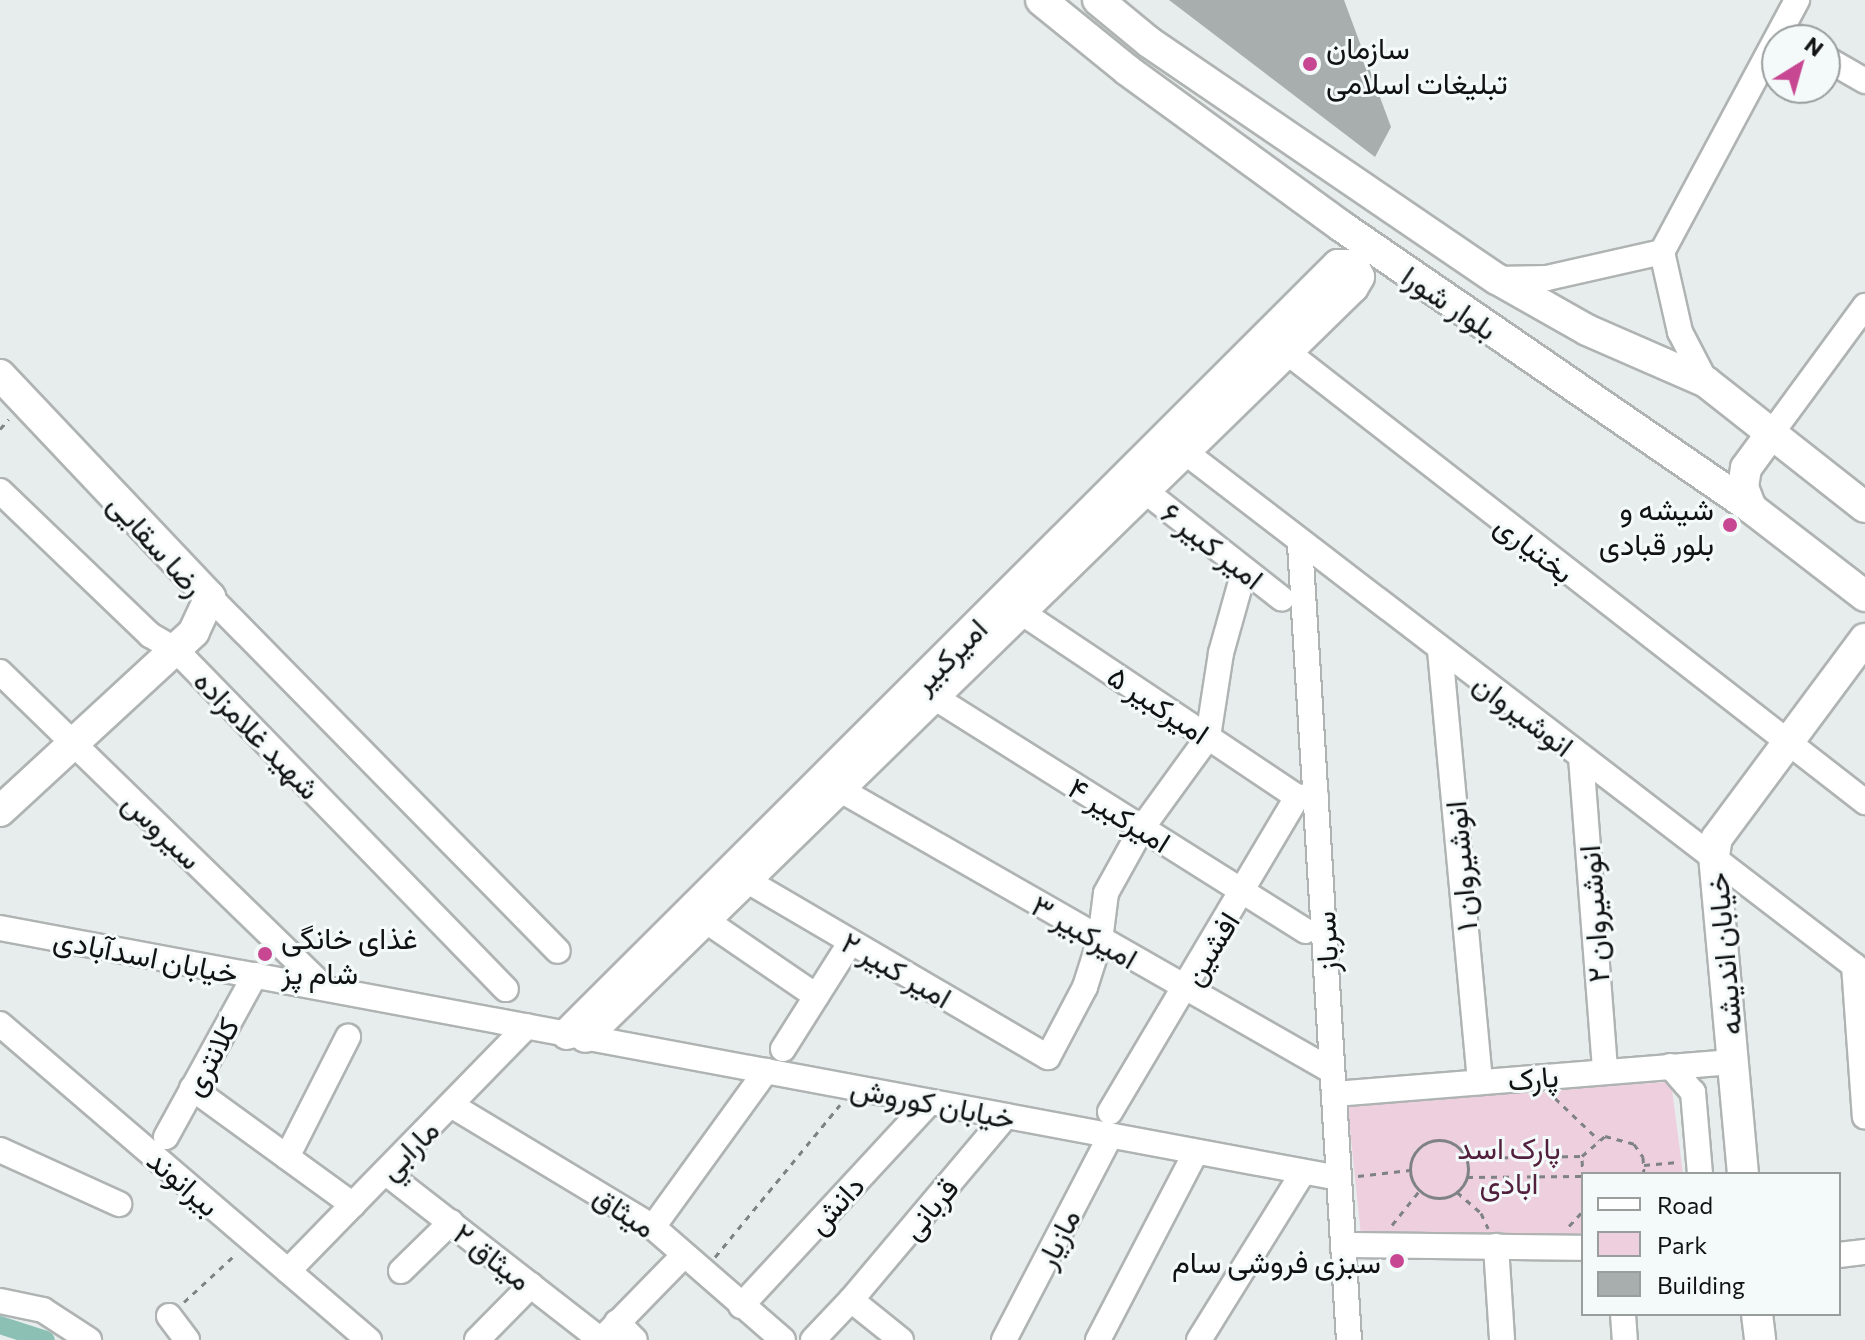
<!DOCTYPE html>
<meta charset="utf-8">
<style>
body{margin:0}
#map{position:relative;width:1865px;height:1340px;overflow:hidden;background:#e7edec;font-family:Commissioner,Vazirmatn,sans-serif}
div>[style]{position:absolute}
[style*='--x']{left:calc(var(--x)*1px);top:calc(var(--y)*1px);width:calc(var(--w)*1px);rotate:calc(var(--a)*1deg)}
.green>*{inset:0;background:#edcfde}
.canal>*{height:18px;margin:-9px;padding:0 9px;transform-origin:9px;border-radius:9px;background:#8dc0b4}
.building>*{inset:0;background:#a8aead}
.path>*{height:3px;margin-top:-1.5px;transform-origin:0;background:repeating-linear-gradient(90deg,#7e8282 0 6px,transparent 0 12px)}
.path>.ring{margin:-1.5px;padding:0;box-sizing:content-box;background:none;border:3px solid #7e8282;border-radius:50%}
.roads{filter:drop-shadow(2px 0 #afb4b3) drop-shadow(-2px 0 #afb4b3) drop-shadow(0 2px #afb4b3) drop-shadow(0 -2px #afb4b3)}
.minor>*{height:24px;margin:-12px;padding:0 12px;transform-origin:12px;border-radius:12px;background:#fff}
.major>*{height:30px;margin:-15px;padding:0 15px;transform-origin:15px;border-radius:15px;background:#fff}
.dots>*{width:22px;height:22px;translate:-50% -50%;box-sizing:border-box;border:4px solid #f4faf9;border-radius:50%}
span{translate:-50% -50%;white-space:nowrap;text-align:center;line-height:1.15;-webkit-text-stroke:6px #f4faf9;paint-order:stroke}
.poi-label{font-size:30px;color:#111313}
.left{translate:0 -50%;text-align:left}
.right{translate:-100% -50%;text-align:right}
.street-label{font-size:30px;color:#111313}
.park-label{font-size:30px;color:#521f3d}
.legend{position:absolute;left:1581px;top:1172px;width:260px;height:144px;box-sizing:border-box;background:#f4faf9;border:2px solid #999e9d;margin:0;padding:10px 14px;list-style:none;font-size:24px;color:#111313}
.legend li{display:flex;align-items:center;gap:16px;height:40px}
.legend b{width:40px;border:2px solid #999e9d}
.north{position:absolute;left:1761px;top:24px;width:80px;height:80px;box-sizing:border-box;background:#f4faf9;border:2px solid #999e9d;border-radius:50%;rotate:37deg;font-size:22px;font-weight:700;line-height:32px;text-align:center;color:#111313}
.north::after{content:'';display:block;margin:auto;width:28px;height:36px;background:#c74793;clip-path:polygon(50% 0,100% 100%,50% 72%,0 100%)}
</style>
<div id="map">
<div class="green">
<i style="clip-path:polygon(1671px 1082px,1683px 1174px,1583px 1174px,1583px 1238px,1361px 1236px,1347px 1099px)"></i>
</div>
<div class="canal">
<i style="--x:0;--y:1325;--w:48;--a:18.1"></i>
</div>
<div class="building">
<i style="clip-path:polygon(1169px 0,1344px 0,1391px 127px,1375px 157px)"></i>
</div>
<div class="path">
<i style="--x:0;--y:429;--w:13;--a:-48"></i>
<i style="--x:1555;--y:1098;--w:61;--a:43.7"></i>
<i class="ring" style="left:1410px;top:1140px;width:55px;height:55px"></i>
<i style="--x:1466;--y:1158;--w:116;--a:-1"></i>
<i style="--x:1644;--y:1165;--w:34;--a:-5"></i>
<i style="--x:1358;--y:1176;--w:52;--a:-6.6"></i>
<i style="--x:1467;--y:1177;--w:115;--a:-0.5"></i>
<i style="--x:1583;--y:1178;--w:22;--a:-93"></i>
<i style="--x:1582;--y:1156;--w:30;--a:-41"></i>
<i style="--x:1605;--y:1136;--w:30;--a:15"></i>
<i style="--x:1634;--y:1144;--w:16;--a:55"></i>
<i style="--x:1643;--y:1157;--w:17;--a:87"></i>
<i style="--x:1457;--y:1192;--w:32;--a:41"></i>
<i style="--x:1481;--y:1213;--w:17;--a:65"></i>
<i style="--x:1392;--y:1225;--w:45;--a:-51.3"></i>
<i style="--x:1569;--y:1226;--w:21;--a:-47"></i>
<i style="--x:715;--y:1257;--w:197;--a:-50.6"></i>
<i style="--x:184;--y:1302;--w:72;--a:-42.8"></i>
</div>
<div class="roads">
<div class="minor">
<i style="--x:1825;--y:58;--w:46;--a:29.9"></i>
<i style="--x:1662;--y:252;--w:286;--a:-61.8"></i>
<i style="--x:1662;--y:252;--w:82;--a:77.3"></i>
<i style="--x:1680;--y:332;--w:56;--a:62.5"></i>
<i style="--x:1497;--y:279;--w:50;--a:-1.1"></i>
<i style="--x:1547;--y:278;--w:118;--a:-12.7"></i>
<i style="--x:1287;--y:352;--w:733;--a:37.9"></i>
<i style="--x:1771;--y:434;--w:159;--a:-53.7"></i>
<i style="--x:1185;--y:452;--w:857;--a:37.51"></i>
<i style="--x:0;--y:491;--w:208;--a:43.8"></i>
<i style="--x:150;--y:635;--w:30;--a:30"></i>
<i style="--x:176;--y:650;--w:473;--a:45.8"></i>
<i style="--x:1145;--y:491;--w:174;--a:38.2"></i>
<i style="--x:1300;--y:544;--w:798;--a:86.48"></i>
<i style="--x:210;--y:597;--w:496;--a:45.5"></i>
<i style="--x:1021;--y:612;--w:332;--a:33.8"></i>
<i style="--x:1440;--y:650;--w:434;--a:84.7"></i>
<i style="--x:0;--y:672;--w:453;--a:44.2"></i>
<i style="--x:934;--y:697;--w:439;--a:32.2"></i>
<i style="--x:1581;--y:757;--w:315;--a:85.6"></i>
<i style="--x:839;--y:789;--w:568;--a:29.77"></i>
<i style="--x:746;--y:880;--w:350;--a:30.4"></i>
<i style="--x:1048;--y:1057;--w:79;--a:-62.1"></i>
<i style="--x:1085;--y:987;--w:49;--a:-72.3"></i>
<i style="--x:1100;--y:940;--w:47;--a:-82.7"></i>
<i style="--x:1106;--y:893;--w:74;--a:-61"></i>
<i style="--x:1142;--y:828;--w:112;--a:-54"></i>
<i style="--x:1208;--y:737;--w:85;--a:-81.2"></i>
<i style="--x:1221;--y:653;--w:85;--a:-74.3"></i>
<i style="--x:705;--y:920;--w:135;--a:34.4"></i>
<i style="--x:0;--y:928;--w:1362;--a:10.58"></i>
<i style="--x:1854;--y:965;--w:152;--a:85.9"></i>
<i style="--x:0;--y:1024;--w:486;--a:40.6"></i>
<i style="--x:783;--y:1049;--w:125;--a:-57.7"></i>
<i style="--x:1670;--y:1066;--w:35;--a:49"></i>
<i style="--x:1693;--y:1092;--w:82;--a:85.1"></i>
<i style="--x:192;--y:1088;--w:199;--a:36"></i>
<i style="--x:1334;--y:1094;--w:400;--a:-4.6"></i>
<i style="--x:451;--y:1105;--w:236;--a:31.1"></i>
<i style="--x:653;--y:1227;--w:172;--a:41"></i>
<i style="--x:1110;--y:1112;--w:366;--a:-59.3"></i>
<i style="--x:1297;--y:797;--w:19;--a:-3"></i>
<i style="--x:166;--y:1137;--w:185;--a:-61.2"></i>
<i style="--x:0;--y:1150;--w:131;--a:24.4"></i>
<i style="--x:287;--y:1157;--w:135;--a:-63.1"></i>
<i style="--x:385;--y:1172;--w:274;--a:37.9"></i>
<i style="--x:653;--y:1227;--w:193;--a:-54.1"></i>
<i style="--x:1343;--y:1245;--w:240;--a:0.7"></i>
<i style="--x:1496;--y:1246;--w:94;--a:86.3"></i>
<i style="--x:1839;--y:1255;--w:26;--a:-7"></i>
<i style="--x:288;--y:1271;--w:342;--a:-45.7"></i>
<i style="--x:401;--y:1271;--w:70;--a:-44.4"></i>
<i style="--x:0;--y:1301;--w:44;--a:11.8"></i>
<i style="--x:43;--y:1310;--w:55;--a:33.1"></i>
<i style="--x:741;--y:1306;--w:278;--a:-47.2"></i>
<i style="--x:1623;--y:1314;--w:26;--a:86"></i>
<i style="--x:169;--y:1316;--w:30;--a:53"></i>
<i style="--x:617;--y:1322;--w:25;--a:45"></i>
<i style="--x:477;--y:1340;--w:77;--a:-45.5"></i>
<i style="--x:601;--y:1340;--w:119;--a:-45.7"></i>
<i style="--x:813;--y:1340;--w:55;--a:-46.5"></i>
<i style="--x:901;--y:1340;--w:64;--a:-141.3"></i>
<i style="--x:851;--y:1300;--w:241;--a:-49.9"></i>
<i style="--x:1004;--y:1340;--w:230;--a:-62.5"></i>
<i style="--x:1098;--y:1340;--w:212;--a:-62.5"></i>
<i style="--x:1199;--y:1340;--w:198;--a:-58.2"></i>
</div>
<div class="major">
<i style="--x:1041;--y:0;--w:111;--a:39.1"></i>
<i style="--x:1127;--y:70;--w:265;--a:36.1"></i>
<i style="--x:1341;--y:226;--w:498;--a:34.5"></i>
<i style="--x:1751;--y:508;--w:144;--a:37.7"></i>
<i style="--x:1098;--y:0;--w:66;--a:39.5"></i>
<i style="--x:1149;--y:42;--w:421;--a:34.3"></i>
<i style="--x:1497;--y:279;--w:103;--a:29.5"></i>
<i style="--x:1587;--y:330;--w:130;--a:23.6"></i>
<i style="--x:1706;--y:382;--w:202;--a:38.2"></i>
<i style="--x:0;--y:375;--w:306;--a:46.6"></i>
<i style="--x:210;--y:597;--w:38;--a:115"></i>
<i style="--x:194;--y:632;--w:264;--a:137.3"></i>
<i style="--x:1751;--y:508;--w:22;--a:-111"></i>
<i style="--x:1743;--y:487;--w:19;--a:-81"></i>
<i style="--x:1746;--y:468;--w:42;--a:-53.7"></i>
<i style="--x:567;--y:1034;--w:1089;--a:-44.93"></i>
<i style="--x:1338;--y:265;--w:15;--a:0"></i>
<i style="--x:1353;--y:265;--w:13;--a:63"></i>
<i style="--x:1359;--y:277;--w:12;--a:121"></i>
<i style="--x:1353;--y:287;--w:1073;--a:135.68"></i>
<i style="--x:1743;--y:1174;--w:319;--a:-95.2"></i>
<i style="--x:1714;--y:856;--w:18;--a:-81"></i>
<i style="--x:1717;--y:838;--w:248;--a:-53.4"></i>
<i style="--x:1757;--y:1314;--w:26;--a:83"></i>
</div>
</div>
<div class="dots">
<i style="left:1310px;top:64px;background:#c74793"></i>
<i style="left:1730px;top:525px;background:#c74793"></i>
<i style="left:265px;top:954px;background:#c74793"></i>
<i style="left:1397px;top:1261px;background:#c74793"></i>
</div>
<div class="poi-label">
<span class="left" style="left:1326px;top:64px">سازمان<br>تبلیغات اسلامی</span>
<span class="right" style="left:1714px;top:525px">شیشه و<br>بلور قبادی</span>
<span class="left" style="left:281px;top:954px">غذای خانگی<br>شام پز</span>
<span class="right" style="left:1381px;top:1261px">سبزی فروشی سام</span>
</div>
<div class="street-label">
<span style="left:1450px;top:302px;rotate:34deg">بلوار شورا</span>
<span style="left:157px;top:544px;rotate:48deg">رضا سقایی</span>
<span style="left:1213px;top:545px;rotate:38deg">امیر کبیر ۶</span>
<span style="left:1535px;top:548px;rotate:38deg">بختیاری</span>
<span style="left:949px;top:655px;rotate:-45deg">امیرکبیر</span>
<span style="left:1159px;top:704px;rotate:34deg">امیرکبیر ۵</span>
<span style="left:1524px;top:714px;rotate:37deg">انوشیروان</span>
<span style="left:258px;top:734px;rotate:46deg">شهید غلامزاده</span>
<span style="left:1120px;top:814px;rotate:32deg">امیرکبیر ۴</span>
<span style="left:163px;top:830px;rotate:44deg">سیروس</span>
<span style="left:1460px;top:866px;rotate:-95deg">انوشیروان ۱</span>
<span style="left:1593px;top:914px;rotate:-94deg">انوشیروان ۲</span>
<span style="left:1085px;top:931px;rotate:30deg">امیرکبیر ۳</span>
<span style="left:1325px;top:942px;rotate:-93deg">سرباز</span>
<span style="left:1210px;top:948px;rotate:-58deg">افشین</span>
<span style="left:1723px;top:954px;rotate:-95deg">خیابان اندیشه</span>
<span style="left:146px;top:955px;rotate:11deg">خیابان اسدآبادی</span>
<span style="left:897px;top:969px;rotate:30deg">امیر کبیر ۲</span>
<span style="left:210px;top:1056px;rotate:-61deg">کلانتری</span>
<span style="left:1533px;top:1077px;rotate:-5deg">پارک</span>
<span style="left:933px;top:1102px;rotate:11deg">خیابان کوروش</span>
<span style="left:408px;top:1149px;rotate:-45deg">مارابي</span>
<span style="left:184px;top:1182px;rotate:41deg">بیرانوند</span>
<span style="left:835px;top:1204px;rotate:-47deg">دانش</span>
<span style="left:929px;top:1208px;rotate:-50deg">قربانی</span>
<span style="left:625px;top:1211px;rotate:34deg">میثاق</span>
<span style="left:1057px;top:1238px;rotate:-63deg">مازیار</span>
<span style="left:493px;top:1256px;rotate:38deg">میثاق ۲</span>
</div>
<div class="park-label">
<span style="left:1509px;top:1164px">پارک اسد<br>ابادی</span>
</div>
<ul class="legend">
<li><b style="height:10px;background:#fff"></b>Road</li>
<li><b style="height:22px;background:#edcfde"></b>Park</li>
<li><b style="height:22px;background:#a8aead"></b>Building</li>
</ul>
<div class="north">N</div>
</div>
